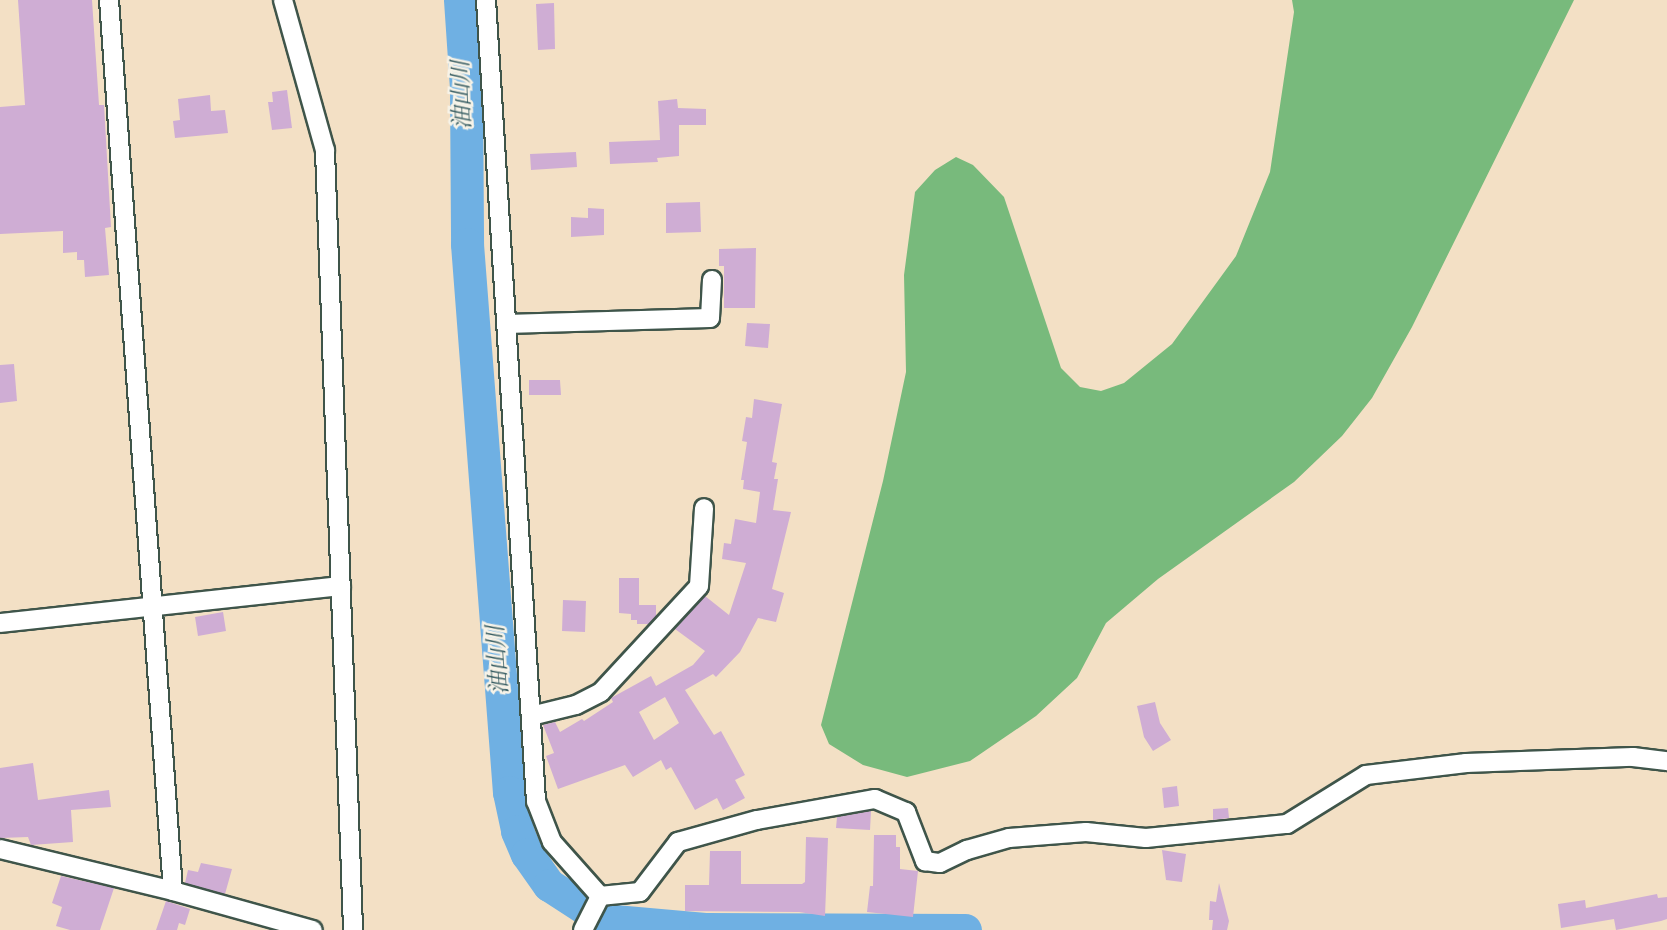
<!DOCTYPE html>
<meta charset="utf-8">
<style>
body{margin:0}
#map{position:relative;width:1667px;height:930px;overflow:hidden;background:#f3e0c5;font-family:Vollkorn,"Noto Serif JP",serif}
div>[style]{position:absolute}
[style*='--x']{left:calc(var(--x)*1px);top:calc(var(--y)*1px);width:calc(var(--w)*1px);rotate:calc(var(--a)*1deg)}
.forest>*{inset:0;background:#78ba7c}
.river>*{height:33px;margin:-16.5px;padding:0 16.5px;transform-origin:16.5px;border-radius:16.5px;background:#6fb0e3}
.building>*{inset:0;background:#cfadd4}
.roads{filter:drop-shadow(2px 0 #3f554a) drop-shadow(-2px 0 #3f554a) drop-shadow(0 2px #3f554a) drop-shadow(0 -2px #3f554a)}
.street>*{height:18px;margin:-9px;padding:0 9px;transform-origin:9px;border-radius:9px;background:#fff}
span{translate:-50% -50%;white-space:nowrap;text-align:center;line-height:1.15;-webkit-text-stroke:5px #f7f3e8;paint-order:stroke}
.water-label{font-size:23px;color:#335a60;font-style:italic}
</style>
<div id="map">
<div class="forest">
<i style="clip-path:polygon(1292px 0,1574px 0,1412px 327px,1372px 398px,1342px 436px,1294px 482px,1158px 579px,1106px 623px,1077px 678px,1036px 716px,970px 761px,907px 777px,863px 765px,829px 744px,821px 725px,883px 481px,906px 372px,904px 275px,915px 192px,935px 170px,956px 157px,973px 165px,1004px 197px,1061px 368px,1080px 387px,1101px 391px,1124px 383px,1172px 344px,1236px 256px,1270px 172px,1294px 12px)"></i>
</div>
<div class="river">
<i style="--x:460;--y:0;--w:88;--a:86.1"></i>
<i style="--x:466;--y:88;--w:156;--a:89.6"></i>
<i style="--x:467;--y:244;--w:550;--a:85.62"></i>
<i style="--x:509;--y:792;--w:40;--a:78"></i>
<i style="--x:517;--y:831;--w:25;--a:67"></i>
<i style="--x:527;--y:854;--w:38;--a:55"></i>
<i style="--x:549;--y:885;--w:64;--a:32.9"></i>
<i style="--x:603;--y:920;--w:102;--a:5"></i>
<i style="--x:705;--y:929;--w:260;--a:0.2"></i>
</div>
<div class="building">
<i style="clip-path:polygon(18px 0,92px 0,99px 105px,104px 105px,111px 227px,105px 228px,109px 275px,85px 277px,84px 260px,77px 260px,77px 252px,63px 253px,63px 231px,0 234px,0 107px,25px 105px)"></i>
<i style="clip-path:polygon(554px 3px,555px 49px,538px 50px,536px 4px)"></i>
<i style="clip-path:polygon(287px 90px,292px 128px,272px 130px,268px 102px,273px 102px,272px 92px)"></i>
<i style="clip-path:polygon(210px 95px,211px 111px,225px 110px,228px 133px,175px 138px,173px 121px,180px 120px,178px 99px)"></i>
<i style="clip-path:polygon(677px 99px,678px 108px,706px 109px,706px 125px,679px 125px,679px 156px,657px 158px,658px 162px,610px 164px,609px 142px,660px 140px,658px 101px)"></i>
<i style="clip-path:polygon(576px 152px,577px 167px,531px 170px,530px 154px)"></i>
<i style="clip-path:polygon(700px 202px,701px 232px,666px 233px,666px 203px)"></i>
<i style="clip-path:polygon(588px 208px,604px 209px,604px 235px,571px 237px,571px 217px,588px 218px)"></i>
<i style="clip-path:polygon(756px 248px,755px 308px,724px 308px,724px 266px,719px 266px,719px 249px)"></i>
<i style="clip-path:polygon(747px 323px,770px 324px,768px 348px,745px 346px)"></i>
<i style="clip-path:polygon(14px 364px,17px 401px,0 403px,0 365px)"></i>
<i style="clip-path:polygon(529px 380px,560px 380px,561px 395px,529px 395px)"></i>
<i style="clip-path:polygon(evenodd,754px 399px,782px 404px,772px 462px,777px 463px,774px 479px,778px 479px,773px 510px,791px 512px,772px 589px,784px 593px,776px 622px,758px 618px,740px 652px,716px 677px,713px 674px,685px 690px,714px 735px,721px 731px,745px 775px,735px 780px,745px 798px,723px 810px,717px 798px,695px 810px,671px 767px,666px 770px,661px 760px,633px 777px,625px 765px,558px 789px,546px 756px,554px 753px,543px 725px,555px 722px,560px 732px,582px 719px,584px 721px,613px 702px,611px 698px,651px 676px,656px 686px,693px 665px,705px 651px,675px 629px,705px 596px,729px 615px,746px 563px,722px 559px,724px 543px,731px 544px,735px 519px,756px 523px,760px 492px,743px 489px,744px 480px,741px 480px,747px 442px,742px 441px,746px 417px,752px 418px,754px 399px,665px 697px,679px 723px,654px 740px,639px 712px,665px 697px)"></i>
<i style="clip-path:polygon(619px 578px,639px 578px,639px 605px,656px 605px,656px 616px,649px 624px,637px 624px,637px 620px,631px 620px,631px 614px,619px 613px)"></i>
<i style="clip-path:polygon(563px 600px,586px 601px,585px 632px,562px 631px)"></i>
<i style="clip-path:polygon(223px 612px,226px 631px,198px 636px,195px 617px)"></i>
<i style="clip-path:polygon(1155px 702px,1160px 723px,1171px 740px,1153px 751px,1144px 737px,1137px 706px)"></i>
<i style="clip-path:polygon(33px 763px,38px 800px,109px 790px,111px 807px,71px 810px,73px 842px,31px 845px,28px 837px,0 838px,0 768px)"></i>
<i style="clip-path:polygon(1177px 786px,1179px 806px,1164px 808px,1162px 788px)"></i>
<i style="clip-path:polygon(1228px 808px,1229px 818px,1213px 820px,1213px 809px)"></i>
<i style="clip-path:polygon(871px 811px,870px 830px,836px 828px,837px 817px)"></i>
<i style="clip-path:polygon(874px 835px,896px 835px,896px 847px,900px 847px,900px 869px,918px 871px,913px 917px,867px 912px,870px 886px,873px 886px)"></i>
<i style="clip-path:polygon(806px 837px,828px 838px,825px 916px,799px 912px,685px 911px,685px 885px,709px 885px,710px 851px,741px 851px,741px 884px,802px 884px,805px 882px)"></i>
<i style="clip-path:polygon(1162px 850px,1186px 854px,1182px 882px,1166px 880px)"></i>
<i style="clip-path:polygon(201px 863px,232px 869px,225px 894px,185px 883px,188px 870px,198px 872px)"></i>
<i style="clip-path:polygon(61px 876px,114px 888px,100px 930px,70px 930px,56px 926px,62px 907px,52px 903px)"></i>
<i style="clip-path:polygon(1219px 883px,1229px 921px,1227px 930px,1212px 930px,1213px 920px,1209px 920px,1210px 901px,1216px 902px)"></i>
<i style="clip-path:polygon(1657px 894px,1658px 898px,1667px 897px,1667px 919px,1661px 921px,1616px 930px,1614px 919px,1561px 928px,1558px 904px,1585px 900px,1586px 908px)"></i>
<i style="clip-path:polygon(166px 901px,190px 909px,185px 925px,179px 923px,177px 930px,156px 930px)"></i>
</div>
<div class="roads">
<div class="street">
<i style="--x:109;--y:0;--w:893;--a:85.89"></i>
<i style="--x:283;--y:0;--w:156;--a:74.4"></i>
<i style="--x:325;--y:150;--w:781;--a:87.94"></i>
<i style="--x:486;--y:0;--w:803;--a:86.43"></i>
<i style="--x:536;--y:801;--w:44;--a:68.7"></i>
<i style="--x:552;--y:842;--w:72;--a:48.4"></i>
<i style="--x:506;--y:324;--w:204;--a:-1.7"></i>
<i style="--x:710;--y:318;--w:38;--a:-87"></i>
<i style="--x:0;--y:623;--w:343;--a:-6.2"></i>
<i style="--x:531;--y:716;--w:46;--a:-13.7"></i>
<i style="--x:576;--y:705;--w:28;--a:-27"></i>
<i style="--x:601;--y:692;--w:144;--a:-47.2"></i>
<i style="--x:699;--y:586;--w:78;--a:-86.3"></i>
<i style="--x:0;--y:849;--w:178;--a:13.6"></i>
<i style="--x:173;--y:891;--w:145;--a:15.6"></i>
<i style="--x:600;--y:896;--w:40;--a:-5.7"></i>
<i style="--x:640;--y:892;--w:63;--a:-52.8"></i>
<i style="--x:678;--y:842;--w:82;--a:-15.6"></i>
<i style="--x:757;--y:820;--w:120;--a:-10.1"></i>
<i style="--x:875;--y:799;--w:34;--a:23"></i>
<i style="--x:906;--y:812;--w:53;--a:68.8"></i>
<i style="--x:925;--y:861;--w:15;--a:8"></i>
<i style="--x:940;--y:863;--w:30;--a:-26"></i>
<i style="--x:967;--y:850;--w:44;--a:-15.9"></i>
<i style="--x:1009;--y:838;--w:77;--a:-4.5"></i>
<i style="--x:1086;--y:832;--w:60;--a:5.7"></i>
<i style="--x:1146;--y:838;--w:142;--a:-5.7"></i>
<i style="--x:1287;--y:824;--w:93;--a:-31.8"></i>
<i style="--x:1366;--y:775;--w:101;--a:-6.8"></i>
<i style="--x:1466;--y:763;--w:167;--a:-2.1"></i>
<i style="--x:1633;--y:757;--w:34;--a:7"></i>
<i style="--x:583;--y:930;--w:38;--a:-63"></i>
</div>
</div>
<div class="water-label">
<span style="left:463px;top:95px;rotate:-92deg">油山川</span>
<span style="left:499px;top:660px;rotate:-94deg">油山川</span>
</div>
</div>
